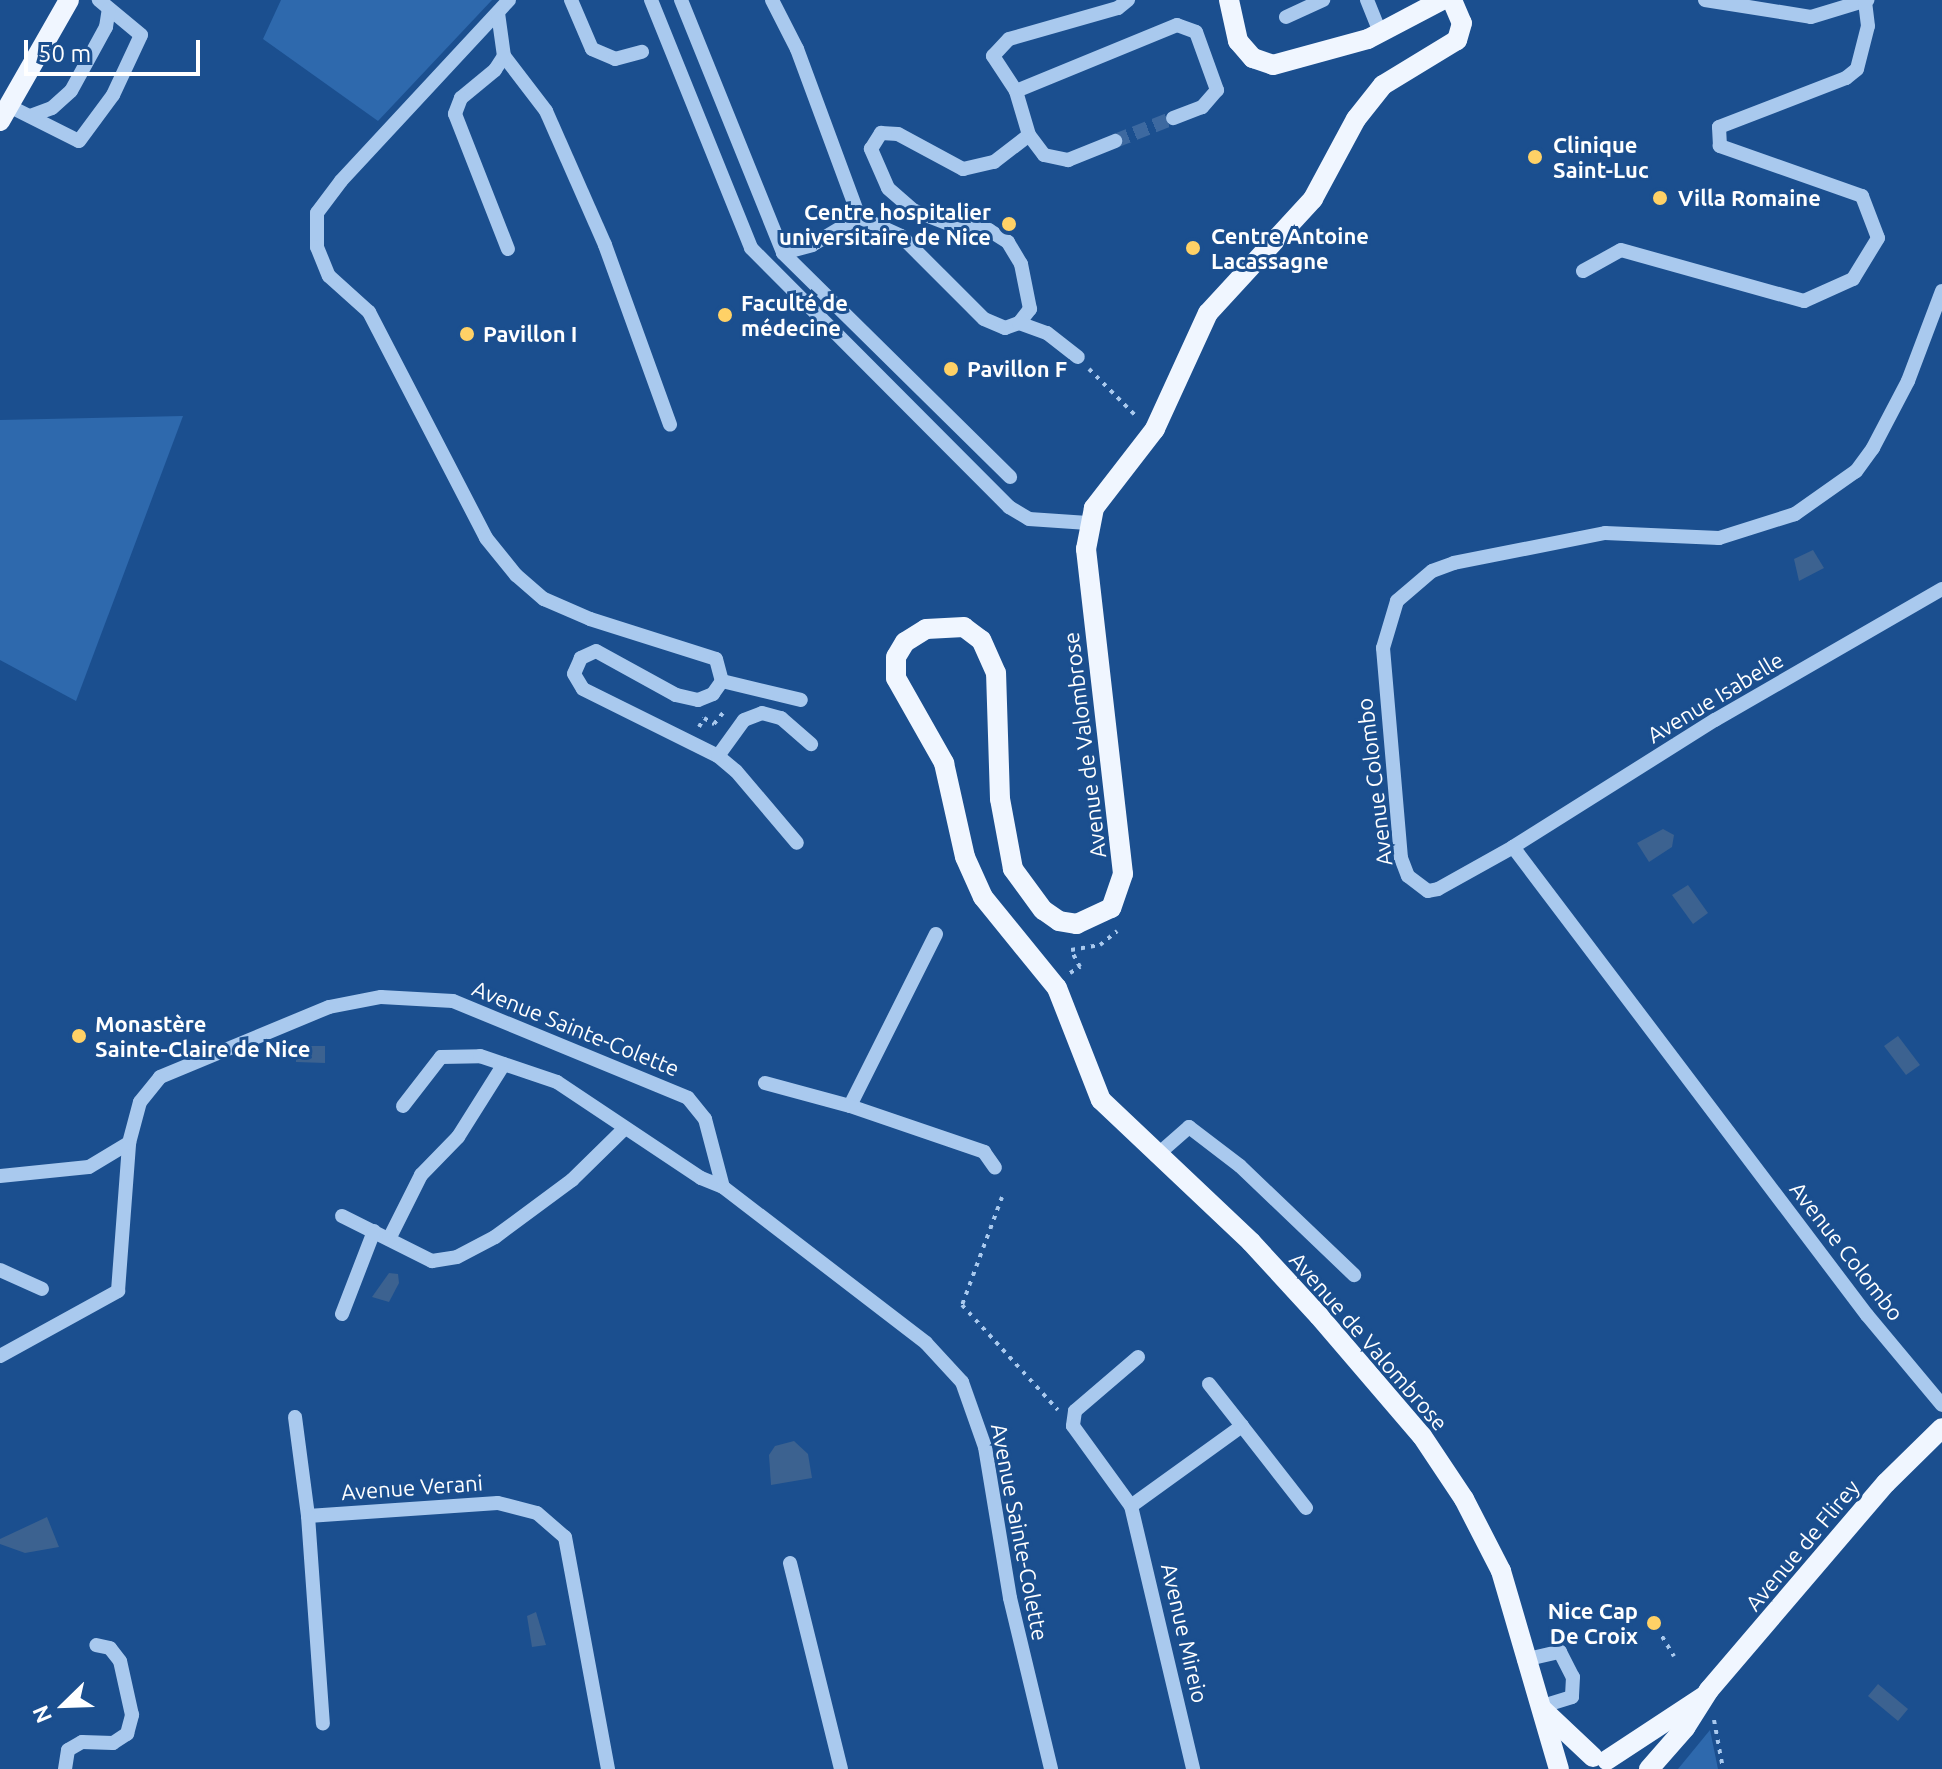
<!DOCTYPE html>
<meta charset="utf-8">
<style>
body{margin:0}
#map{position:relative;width:1942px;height:1769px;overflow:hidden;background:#1b4f8f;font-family:Ubuntu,sans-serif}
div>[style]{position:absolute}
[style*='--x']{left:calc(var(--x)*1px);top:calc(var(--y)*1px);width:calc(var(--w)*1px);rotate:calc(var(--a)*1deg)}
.green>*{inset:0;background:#2e69ad}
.water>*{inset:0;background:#3c6290}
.minor-tunnel>*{height:14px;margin-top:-7px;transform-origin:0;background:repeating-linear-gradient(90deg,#3d69a0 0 14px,transparent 0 21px)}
.path>*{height:4px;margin-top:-2px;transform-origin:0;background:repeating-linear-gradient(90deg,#a9c9ee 0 4px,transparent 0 10px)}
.minor>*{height:14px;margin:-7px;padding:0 7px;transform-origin:7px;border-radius:7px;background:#a9c9ee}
.major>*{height:20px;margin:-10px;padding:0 10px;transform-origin:10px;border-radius:10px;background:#f0f6ff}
.dots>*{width:22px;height:22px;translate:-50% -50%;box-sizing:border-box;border:4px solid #1b4f8f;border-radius:50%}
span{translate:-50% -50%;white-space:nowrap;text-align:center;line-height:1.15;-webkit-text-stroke:6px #1b4f8f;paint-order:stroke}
.poi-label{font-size:22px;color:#fff;font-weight:700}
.left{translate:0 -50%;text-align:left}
.right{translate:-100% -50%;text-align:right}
.street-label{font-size:22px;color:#fff}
.north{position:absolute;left:24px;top:1665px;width:80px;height:80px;-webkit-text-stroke:6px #1b4f8f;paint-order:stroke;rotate:247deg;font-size:22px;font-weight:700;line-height:32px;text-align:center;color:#fff}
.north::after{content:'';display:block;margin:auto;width:28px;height:36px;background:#fff;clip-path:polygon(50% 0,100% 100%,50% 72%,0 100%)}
.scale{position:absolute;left:24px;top:40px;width:176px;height:36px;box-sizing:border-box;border:4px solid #fff;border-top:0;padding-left:10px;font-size:24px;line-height:28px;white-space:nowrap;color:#fff;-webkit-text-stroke:6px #1b4f8f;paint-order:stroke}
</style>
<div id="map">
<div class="green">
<i style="clip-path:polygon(281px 0,492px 0,378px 121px,263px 39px)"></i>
<i style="clip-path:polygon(183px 416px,76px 701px,0 660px,0 420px)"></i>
<i style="clip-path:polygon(1710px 1730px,1718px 1769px,1678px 1769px)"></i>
</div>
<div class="water">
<i style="clip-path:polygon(1813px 550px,1824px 568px,1799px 581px,1794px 559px)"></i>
<i style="clip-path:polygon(1663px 829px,1674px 835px,1672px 847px,1649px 862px,1637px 843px)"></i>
<i style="clip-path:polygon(1688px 885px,1708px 913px,1693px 924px,1672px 895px)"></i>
<i style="clip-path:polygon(1898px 1036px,1920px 1065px,1906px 1075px,1884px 1046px)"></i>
<i style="clip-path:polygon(296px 1046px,325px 1046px,325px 1063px,296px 1062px)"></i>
<i style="clip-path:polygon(389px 1273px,398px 1274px,399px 1283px,389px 1302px,372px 1297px)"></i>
<i style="clip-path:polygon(794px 1441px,808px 1454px,812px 1478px,771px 1485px,769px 1455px,775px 1446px)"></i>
<i style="clip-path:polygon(47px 1517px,59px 1547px,25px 1553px,0 1544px,0 1539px)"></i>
<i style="clip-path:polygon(536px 1612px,546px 1645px,532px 1647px,527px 1616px)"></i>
<i style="clip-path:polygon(1878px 1684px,1908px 1709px,1898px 1721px,1868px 1696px)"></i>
</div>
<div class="minor-tunnel">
<i style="--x:1115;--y:141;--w:62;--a:-21.6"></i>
</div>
<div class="path">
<i style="--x:1089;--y:369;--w:68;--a:45"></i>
<i style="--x:699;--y:727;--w:10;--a:-61"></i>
<i style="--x:704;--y:718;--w:12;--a:31"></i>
<i style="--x:714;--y:724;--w:14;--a:-51"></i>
<i style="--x:1070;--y:973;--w:12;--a:-31"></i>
<i style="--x:1080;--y:967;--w:19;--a:-118"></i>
<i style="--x:1071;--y:950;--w:29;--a:-10"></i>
<i style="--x:1100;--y:945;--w:22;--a:-39"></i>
<i style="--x:1002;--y:1197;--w:115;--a:110.3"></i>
<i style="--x:962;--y:1305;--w:142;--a:47.6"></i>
<i style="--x:1657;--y:1628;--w:33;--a:59"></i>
<i style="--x:1714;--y:1720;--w:50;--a:79.6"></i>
</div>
<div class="minor">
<i style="--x:509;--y:0;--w:247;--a:132.9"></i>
<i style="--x:341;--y:181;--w:40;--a:127"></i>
<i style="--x:317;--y:213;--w:34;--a:90"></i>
<i style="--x:317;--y:247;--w:31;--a:68"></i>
<i style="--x:329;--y:276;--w:54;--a:42"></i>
<i style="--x:369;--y:312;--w:254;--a:62.6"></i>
<i style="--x:486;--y:538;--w:48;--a:51"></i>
<i style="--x:516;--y:575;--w:37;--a:41"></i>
<i style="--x:544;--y:599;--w:50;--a:23.5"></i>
<i style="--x:590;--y:619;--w:132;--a:17.6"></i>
<i style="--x:716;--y:659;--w:23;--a:75"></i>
<i style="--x:722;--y:681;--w:16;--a:125"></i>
<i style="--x:713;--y:694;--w:16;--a:158"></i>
<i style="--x:698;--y:700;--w:23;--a:-167"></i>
<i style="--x:676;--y:695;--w:91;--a:-151.2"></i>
<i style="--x:596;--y:651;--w:17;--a:155"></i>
<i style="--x:581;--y:658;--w:17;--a:114"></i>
<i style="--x:574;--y:674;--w:17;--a:59"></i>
<i style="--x:583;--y:689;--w:151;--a:26.4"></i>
<i style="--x:718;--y:756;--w:44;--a:-54.2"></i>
<i style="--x:744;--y:720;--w:19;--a:-21"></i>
<i style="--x:762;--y:713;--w:20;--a:15"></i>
<i style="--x:781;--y:718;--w:40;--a:41"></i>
<i style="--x:571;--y:0;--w:53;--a:66.8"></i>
<i style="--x:592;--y:49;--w:25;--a:23"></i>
<i style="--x:615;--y:59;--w:28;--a:-15"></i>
<i style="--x:651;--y:0;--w:267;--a:68"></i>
<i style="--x:751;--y:248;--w:366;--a:45.1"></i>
<i style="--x:1009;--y:507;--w:23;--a:31"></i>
<i style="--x:1029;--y:519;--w:59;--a:3.9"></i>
<i style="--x:681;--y:0;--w:273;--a:68"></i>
<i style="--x:783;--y:253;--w:30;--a:-15"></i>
<i style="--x:812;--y:245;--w:55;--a:-30.8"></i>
<i style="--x:859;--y:217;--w:46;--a:24.3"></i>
<i style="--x:901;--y:236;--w:117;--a:45"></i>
<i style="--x:984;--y:319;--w:23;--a:23"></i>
<i style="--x:1005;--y:328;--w:15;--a:-20"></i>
<i style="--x:1019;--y:323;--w:18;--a:-52"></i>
<i style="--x:1030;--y:309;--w:46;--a:-101.3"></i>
<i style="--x:1021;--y:264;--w:26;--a:-121"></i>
<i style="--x:1008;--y:242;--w:22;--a:-148"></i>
<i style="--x:989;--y:230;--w:40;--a:-171.5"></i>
<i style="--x:949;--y:224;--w:39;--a:-159"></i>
<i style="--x:913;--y:210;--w:33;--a:-139"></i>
<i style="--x:888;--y:188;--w:43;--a:-113.6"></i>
<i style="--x:871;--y:149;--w:19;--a:-58"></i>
<i style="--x:881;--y:133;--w:17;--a:3"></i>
<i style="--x:898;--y:134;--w:74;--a:28.3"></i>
<i style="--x:963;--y:169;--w:32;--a:-13"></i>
<i style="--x:994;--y:162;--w:44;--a:-37.6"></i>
<i style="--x:1029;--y:135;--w:46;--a:-106.5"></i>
<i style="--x:1016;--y:91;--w:42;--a:-123.3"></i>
<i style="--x:993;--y:56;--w:23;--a:-47"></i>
<i style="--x:1009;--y:39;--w:113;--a:-15.9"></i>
<i style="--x:1118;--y:8;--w:13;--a:-39"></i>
<i style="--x:772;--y:0;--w:55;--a:63"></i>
<i style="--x:797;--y:49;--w:179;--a:69.7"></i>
<i style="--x:1367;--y:0;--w:37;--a:68"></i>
<i style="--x:1705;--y:0;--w:107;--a:9.1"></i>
<i style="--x:1811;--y:17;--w:59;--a:-16.9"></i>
<i style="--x:498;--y:13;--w:43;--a:82.1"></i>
<i style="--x:504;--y:56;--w:17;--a:123"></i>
<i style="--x:495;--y:70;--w:44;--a:140.5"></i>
<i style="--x:461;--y:98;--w:17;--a:111"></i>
<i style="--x:455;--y:114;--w:145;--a:68.6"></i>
<i style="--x:1286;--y:17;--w:41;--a:-24.7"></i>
<i style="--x:504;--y:56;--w:69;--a:52.6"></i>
<i style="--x:546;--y:111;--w:146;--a:66.2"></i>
<i style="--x:605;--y:245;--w:191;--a:70.1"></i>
<i style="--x:1016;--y:91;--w:174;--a:-22.3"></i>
<i style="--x:1177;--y:25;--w:20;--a:20"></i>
<i style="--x:1196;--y:32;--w:62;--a:70.1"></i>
<i style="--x:1217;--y:90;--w:23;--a:131"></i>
<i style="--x:1202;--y:107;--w:31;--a:159"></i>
<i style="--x:9;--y:106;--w:78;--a:26.6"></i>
<i style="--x:79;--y:141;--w:57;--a:-53.5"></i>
<i style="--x:113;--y:95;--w:66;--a:-65"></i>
<i style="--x:141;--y:35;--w:55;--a:-140.2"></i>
<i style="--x:30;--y:116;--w:23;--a:-20"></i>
<i style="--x:52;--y:108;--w:25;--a:-42"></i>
<i style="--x:71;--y:91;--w:73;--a:-61.3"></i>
<i style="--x:106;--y:27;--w:18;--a:-81"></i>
<i style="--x:1029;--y:135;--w:25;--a:53"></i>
<i style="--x:1044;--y:155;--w:25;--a:12"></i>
<i style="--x:1068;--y:160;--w:51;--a:-22"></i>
<i style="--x:783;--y:253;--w:319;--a:44.6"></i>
<i style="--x:1583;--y:271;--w:43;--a:-28.9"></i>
<i style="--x:1621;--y:250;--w:190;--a:15.6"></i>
<i style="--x:1804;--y:301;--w:54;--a:-24.2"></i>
<i style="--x:1853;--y:279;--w:48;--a:-58.6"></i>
<i style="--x:1878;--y:238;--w:45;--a:-110.9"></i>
<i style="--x:1862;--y:196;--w:151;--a:-160.6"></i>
<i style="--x:1720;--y:146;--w:19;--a:-93"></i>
<i style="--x:1719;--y:127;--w:136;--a:-21.1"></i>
<i style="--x:1846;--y:78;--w:14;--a:-39"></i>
<i style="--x:1857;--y:69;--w:44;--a:-75.7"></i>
<i style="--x:1868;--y:26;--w:25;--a:-97"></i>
<i style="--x:1942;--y:291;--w:96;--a:110.7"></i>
<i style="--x:1908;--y:381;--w:76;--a:117.6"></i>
<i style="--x:1873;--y:448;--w:29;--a:126"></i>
<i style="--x:1856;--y:471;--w:75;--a:144.8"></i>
<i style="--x:1795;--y:514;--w:80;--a:162.5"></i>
<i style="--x:1719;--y:538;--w:114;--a:-177.5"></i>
<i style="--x:1605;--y:533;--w:154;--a:168.8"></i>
<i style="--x:1454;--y:563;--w:23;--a:160"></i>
<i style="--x:1432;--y:571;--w:46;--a:139.4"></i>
<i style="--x:1397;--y:601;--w:49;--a:106.6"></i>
<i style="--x:1383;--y:648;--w:211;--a:85.1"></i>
<i style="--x:1401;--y:858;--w:19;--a:69"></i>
<i style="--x:1408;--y:876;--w:25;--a:37"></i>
<i style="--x:1428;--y:891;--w:10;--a:-11"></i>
<i style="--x:1438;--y:889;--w:86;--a:-29.2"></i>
<i style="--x:1513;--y:847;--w:587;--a:52.9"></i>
<i style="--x:1867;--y:1315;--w:117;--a:50.2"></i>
<i style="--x:1019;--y:323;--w:30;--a:20"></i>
<i style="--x:1047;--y:333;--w:39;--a:38"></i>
<i style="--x:722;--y:681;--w:81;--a:13.5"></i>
<i style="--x:718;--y:756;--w:23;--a:40"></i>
<i style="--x:736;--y:771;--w:94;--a:49.7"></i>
<i style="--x:1513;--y:847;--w:239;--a:-32.2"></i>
<i style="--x:1715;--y:720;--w:262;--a:-30"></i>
<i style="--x:936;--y:934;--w:192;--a:116.6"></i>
<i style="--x:850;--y:1106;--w:142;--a:18.9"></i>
<i style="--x:984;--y:1152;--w:19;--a:55"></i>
<i style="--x:765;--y:1083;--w:88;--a:15.1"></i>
<i style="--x:403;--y:1106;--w:62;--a:-52.2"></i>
<i style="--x:441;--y:1057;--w:39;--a:-1"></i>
<i style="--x:480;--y:1056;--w:81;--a:18.7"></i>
<i style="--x:557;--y:1082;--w:173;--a:33.7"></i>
<i style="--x:701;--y:1178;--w:24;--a:22"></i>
<i style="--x:1156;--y:1156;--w:44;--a:-41.3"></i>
<i style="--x:1189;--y:1127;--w:64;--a:37.4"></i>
<i style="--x:1240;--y:1166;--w:158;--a:43.7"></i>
<i style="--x:0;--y:1176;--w:89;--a:-5.8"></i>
<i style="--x:89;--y:1167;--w:47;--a:-31"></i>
<i style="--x:342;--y:1216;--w:101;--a:26.6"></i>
<i style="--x:432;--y:1261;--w:25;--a:-9"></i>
<i style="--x:457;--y:1257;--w:43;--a:-27.8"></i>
<i style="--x:495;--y:1237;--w:96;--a:-36.5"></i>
<i style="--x:572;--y:1180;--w:74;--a:-44.5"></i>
<i style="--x:389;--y:1239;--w:72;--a:-63.4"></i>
<i style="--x:421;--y:1175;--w:53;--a:-45.8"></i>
<i style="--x:458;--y:1137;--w:86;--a:-57.8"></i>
<i style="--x:0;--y:1270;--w:46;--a:24.3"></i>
<i style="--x:342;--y:1314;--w:89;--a:-68.9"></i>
<i style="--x:0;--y:1356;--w:135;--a:-28.8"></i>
<i style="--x:118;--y:1291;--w:148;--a:-85.7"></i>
<i style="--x:129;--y:1143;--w:42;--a:-75"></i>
<i style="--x:140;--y:1102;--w:32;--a:-51"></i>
<i style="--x:160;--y:1077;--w:183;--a:-22.5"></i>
<i style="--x:329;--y:1007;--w:53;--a:-10.9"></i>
<i style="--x:381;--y:997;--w:72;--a:3.2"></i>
<i style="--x:453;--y:1001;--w:254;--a:22.4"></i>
<i style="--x:688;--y:1098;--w:27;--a:51"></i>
<i style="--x:705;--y:1119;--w:70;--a:75.2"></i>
<i style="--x:723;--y:1187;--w:256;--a:37.5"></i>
<i style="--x:926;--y:1343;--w:53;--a:47.3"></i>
<i style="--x:962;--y:1382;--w:69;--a:70.5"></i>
<i style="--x:985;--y:1447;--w:153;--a:80.6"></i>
<i style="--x:1010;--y:1598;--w:176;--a:76.5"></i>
<i style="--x:1138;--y:1357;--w:83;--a:139.4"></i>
<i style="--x:1075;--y:1411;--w:15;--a:98"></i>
<i style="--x:1073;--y:1426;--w:99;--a:54.1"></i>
<i style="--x:1131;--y:1506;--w:270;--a:76.7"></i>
<i style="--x:1209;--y:1384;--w:53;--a:51.8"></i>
<i style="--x:295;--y:1417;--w:100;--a:82.5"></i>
<i style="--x:308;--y:1516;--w:190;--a:-3.9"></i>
<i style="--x:498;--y:1503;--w:40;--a:14.4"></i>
<i style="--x:537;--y:1513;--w:37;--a:41"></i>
<i style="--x:565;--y:1537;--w:236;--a:79.5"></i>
<i style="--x:1131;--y:1506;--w:137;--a:-35.8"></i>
<i style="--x:1242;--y:1426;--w:104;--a:52"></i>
<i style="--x:308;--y:1516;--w:208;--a:85.9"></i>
<i style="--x:790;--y:1563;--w:212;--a:76.1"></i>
<i style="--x:1524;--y:1660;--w:37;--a:-13"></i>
<i style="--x:1560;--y:1652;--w:28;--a:63"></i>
<i style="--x:1573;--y:1677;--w:20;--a:93"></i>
<i style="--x:1572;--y:1697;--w:34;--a:163"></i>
<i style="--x:65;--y:1769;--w:19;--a:-81"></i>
<i style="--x:68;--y:1750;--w:16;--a:-30"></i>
<i style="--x:82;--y:1742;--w:31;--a:2"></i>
<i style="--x:113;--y:1743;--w:17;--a:-33"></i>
<i style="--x:127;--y:1734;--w:20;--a:-75"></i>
<i style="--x:132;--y:1715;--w:55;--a:-102.5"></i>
<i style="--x:120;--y:1661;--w:16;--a:-128"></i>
<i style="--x:110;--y:1648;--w:14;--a:-168"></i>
</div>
<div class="major">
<i style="--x:1229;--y:0;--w:42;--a:77.6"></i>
<i style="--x:1238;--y:41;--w:23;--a:49"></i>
<i style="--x:1253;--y:58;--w:21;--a:19"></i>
<i style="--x:1273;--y:65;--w:98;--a:-15.3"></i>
<i style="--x:1368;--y:39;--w:84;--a:-27.8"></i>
<i style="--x:1452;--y:0;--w:25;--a:67"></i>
<i style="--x:1462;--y:23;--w:18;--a:106"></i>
<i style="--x:1457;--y:40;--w:87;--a:148.7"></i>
<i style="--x:1383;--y:85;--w:43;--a:128.5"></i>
<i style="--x:1356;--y:119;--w:91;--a:118.3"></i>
<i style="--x:1313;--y:199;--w:155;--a:132.6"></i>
<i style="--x:1208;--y:313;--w:128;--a:114.6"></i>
<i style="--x:1155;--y:429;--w:100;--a:127.7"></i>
<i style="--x:1094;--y:508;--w:42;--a:101"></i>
<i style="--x:1086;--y:549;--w:327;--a:83.5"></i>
<i style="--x:1123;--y:874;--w:36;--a:109"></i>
<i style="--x:1111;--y:908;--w:38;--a:155"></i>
<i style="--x:1077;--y:924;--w:18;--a:-171"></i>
<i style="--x:1059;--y:921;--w:19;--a:-145"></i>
<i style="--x:1043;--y:910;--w:51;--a:-126.2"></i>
<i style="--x:1013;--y:869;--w:71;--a:-100.5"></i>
<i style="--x:1000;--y:799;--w:126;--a:-91.8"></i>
<i style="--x:996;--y:673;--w:36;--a:-114"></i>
<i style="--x:981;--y:640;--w:21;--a:-143"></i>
<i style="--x:964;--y:627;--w:38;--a:177"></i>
<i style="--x:926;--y:629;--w:25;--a:148"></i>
<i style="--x:905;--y:642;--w:17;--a:121"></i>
<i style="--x:896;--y:657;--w:21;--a:90"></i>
<i style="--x:896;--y:678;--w:98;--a:60.5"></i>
<i style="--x:944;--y:763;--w:96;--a:77.4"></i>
<i style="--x:965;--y:857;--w:44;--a:65.8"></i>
<i style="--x:983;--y:897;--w:117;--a:50.9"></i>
<i style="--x:1057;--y:988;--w:120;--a:68.6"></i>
<i style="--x:1101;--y:1100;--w:207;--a:43.4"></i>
<i style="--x:1251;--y:1242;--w:100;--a:47.4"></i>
<i style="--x:1319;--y:1316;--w:158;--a:49.4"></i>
<i style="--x:1422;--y:1436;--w:76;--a:56.3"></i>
<i style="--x:1464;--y:1499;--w:81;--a:62.8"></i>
<i style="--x:1501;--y:1571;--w:206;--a:73.7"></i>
<i style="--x:0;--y:121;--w:139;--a:-60.3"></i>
<i style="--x:1542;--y:1709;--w:70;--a:43.3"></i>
<i style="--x:1607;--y:1760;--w:115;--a:-33.3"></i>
<i style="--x:1649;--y:1769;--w:55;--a:-48.7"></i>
<i style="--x:1685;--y:1728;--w:45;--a:-57.7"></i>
<i style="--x:1709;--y:1690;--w:272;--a:-49.5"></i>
<i style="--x:1886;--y:1483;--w:78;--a:-44.5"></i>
</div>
<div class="dots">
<i style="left:1535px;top:157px;background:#ffd166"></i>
<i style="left:1660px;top:198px;background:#ffd166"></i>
<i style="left:1009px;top:224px;background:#ffd166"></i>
<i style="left:1193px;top:248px;background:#ffd166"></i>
<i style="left:725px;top:315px;background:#ffd166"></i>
<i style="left:467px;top:334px;background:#ffd166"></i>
<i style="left:951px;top:369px;background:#ffd166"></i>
<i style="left:79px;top:1036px;background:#ffd166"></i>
<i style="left:1654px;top:1623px;background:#ffd166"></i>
</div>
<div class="poi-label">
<span class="left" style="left:1553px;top:157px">Clinique<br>Saint-Luc</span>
<span class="left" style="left:1678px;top:198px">Villa Romaine</span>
<span class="right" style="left:991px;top:224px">Centre hospitalier<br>universitaire de Nice</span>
<span class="left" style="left:1211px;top:248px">Centre Antoine<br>Lacassagne</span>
<span class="left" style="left:741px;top:315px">Faculté de<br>médecine</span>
<span class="left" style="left:483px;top:334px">Pavillon I</span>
<span class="left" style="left:967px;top:369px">Pavillon F</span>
<span class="left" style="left:95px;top:1036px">Monastère<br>Sainte-Claire de Nice</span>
<span class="right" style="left:1638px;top:1623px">Nice Cap<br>De Croix</span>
</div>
<div class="street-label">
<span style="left:1715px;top:697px;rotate:-31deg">Avenue Isabelle</span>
<span style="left:1084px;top:745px;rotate:-97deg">Avenue de Valombrose</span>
<span style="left:1374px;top:782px;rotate:-97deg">Avenue Colombo</span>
<span style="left:576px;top:1028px;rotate:22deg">Avenue Sainte-Colette</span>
<span style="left:1847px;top:1251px;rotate:52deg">Avenue Colombo</span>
<span style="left:1369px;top:1341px;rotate:49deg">Avenue de Valombrose</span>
<span style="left:412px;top:1487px;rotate:-4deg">Avenue Verani</span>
<span style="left:1020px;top:1532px;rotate:79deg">Avenue Sainte-Colette</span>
<span style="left:1802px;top:1545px;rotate:-50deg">Avenue de Flirey</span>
<span style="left:1185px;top:1633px;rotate:77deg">Avenue Mireio</span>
</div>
<div class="north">N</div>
<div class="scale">50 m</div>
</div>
